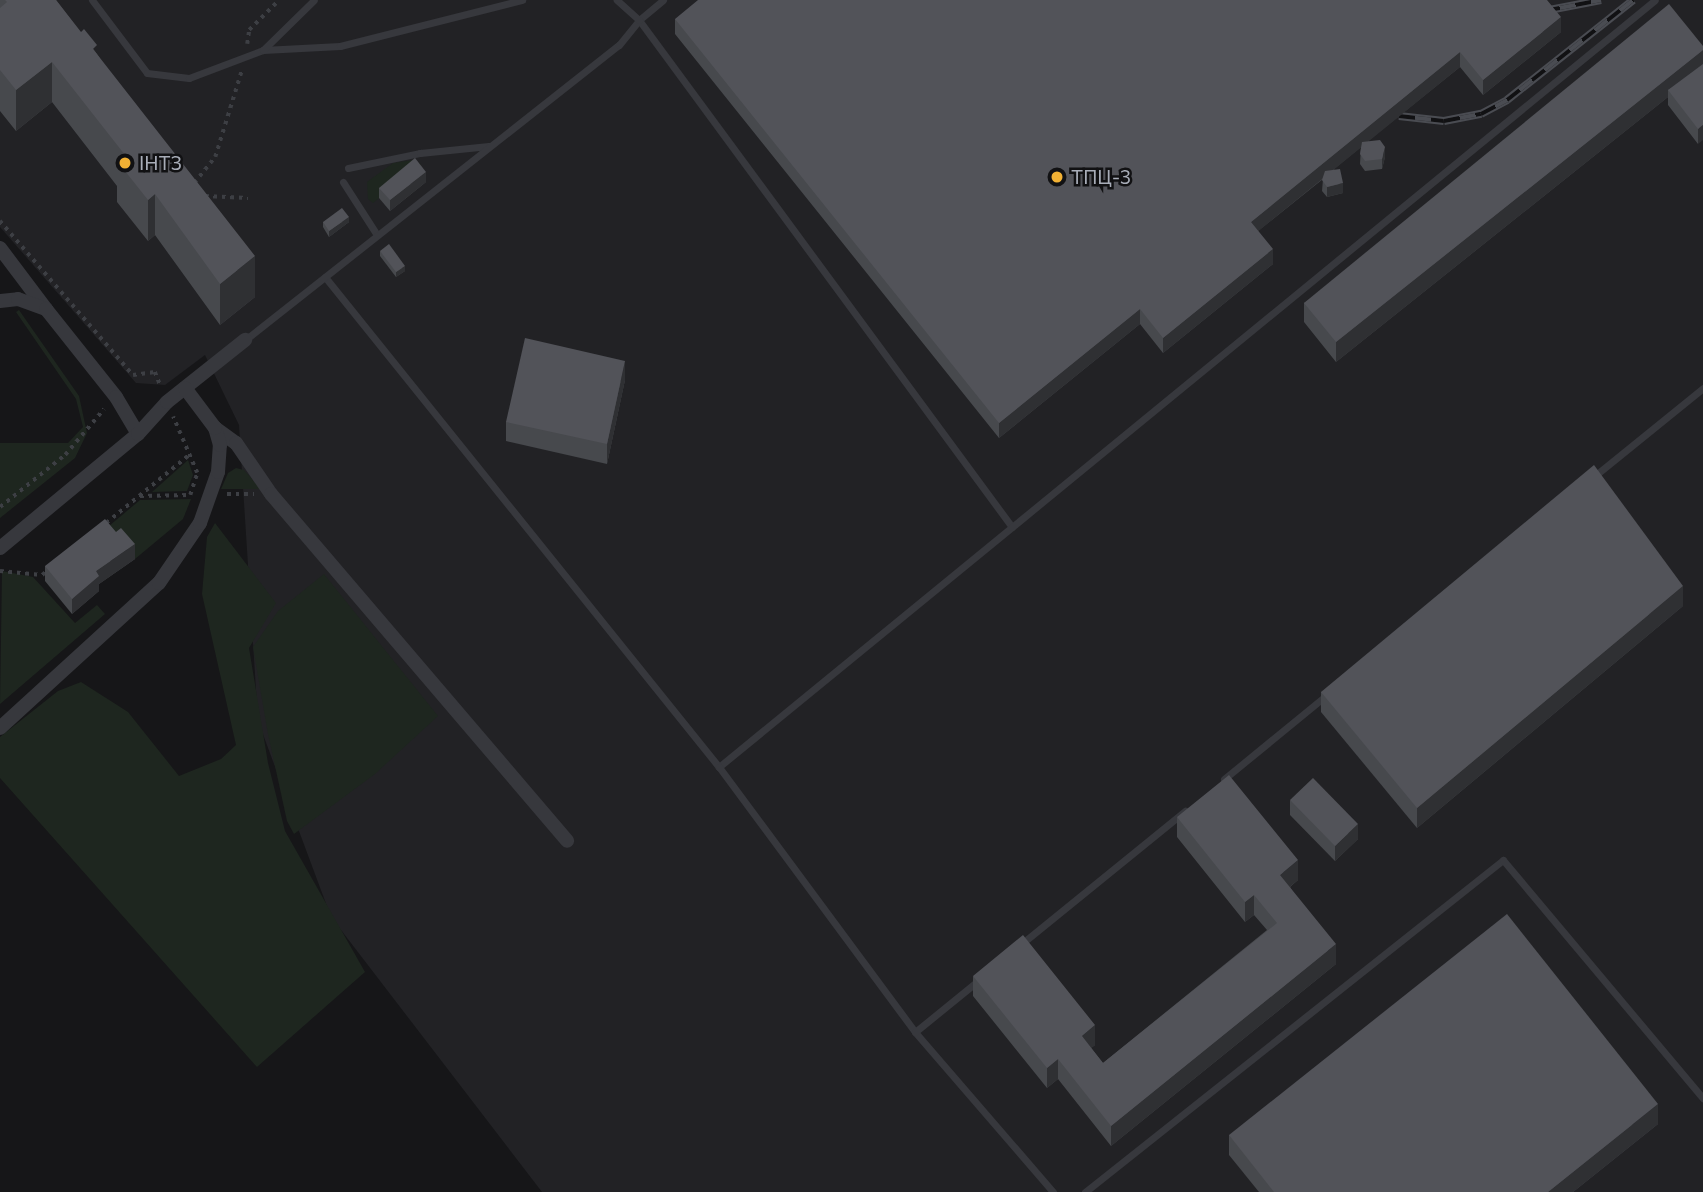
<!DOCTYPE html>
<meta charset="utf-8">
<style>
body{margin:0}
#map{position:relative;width:1703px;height:1192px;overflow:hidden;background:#161618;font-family:Commissioner,sans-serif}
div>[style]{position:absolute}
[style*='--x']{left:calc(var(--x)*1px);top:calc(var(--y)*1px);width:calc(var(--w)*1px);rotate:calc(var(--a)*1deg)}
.built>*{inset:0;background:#222225}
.green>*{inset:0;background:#1e261f}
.path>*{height:3.5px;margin-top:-1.75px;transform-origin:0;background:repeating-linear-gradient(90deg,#3d3f44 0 3.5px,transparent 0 8.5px)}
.lane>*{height:7px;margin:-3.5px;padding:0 3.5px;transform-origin:3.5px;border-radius:3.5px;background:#37383d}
.street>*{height:14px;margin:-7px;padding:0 7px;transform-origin:7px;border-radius:7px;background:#37383d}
.rail>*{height:8px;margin-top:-4px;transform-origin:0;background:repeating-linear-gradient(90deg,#111113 0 16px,#4a4c52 0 32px);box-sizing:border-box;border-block:2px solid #4a4c52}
.wall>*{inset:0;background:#47494d}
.shaded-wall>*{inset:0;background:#2f3033}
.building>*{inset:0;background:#525359}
.dots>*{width:19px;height:19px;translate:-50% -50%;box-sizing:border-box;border:4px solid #111113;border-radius:50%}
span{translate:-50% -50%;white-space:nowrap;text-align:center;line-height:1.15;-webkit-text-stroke:5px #111113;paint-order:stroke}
.poi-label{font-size:19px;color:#a8adb8}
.left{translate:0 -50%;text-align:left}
</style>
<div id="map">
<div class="built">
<i style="clip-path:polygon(0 0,1703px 0,1703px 1192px,542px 1192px,331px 917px,258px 721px,239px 425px,205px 355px,165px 385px,136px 383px,0 227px)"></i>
</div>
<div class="green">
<i style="clip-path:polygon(413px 160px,421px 164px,373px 203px,368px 199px,367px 182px,393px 163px)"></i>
<i style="clip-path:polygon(19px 310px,79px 396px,87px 433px,75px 458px,0 518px,0 443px,68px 443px,83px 427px,76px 399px,16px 312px)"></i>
<i style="clip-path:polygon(188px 460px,193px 475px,187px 491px,152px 492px)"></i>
<i style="clip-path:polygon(236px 468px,244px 470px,261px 489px,221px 489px,228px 473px)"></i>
<i style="clip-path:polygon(191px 499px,183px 519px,135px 559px,109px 526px,140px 500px)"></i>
<i style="clip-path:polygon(215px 523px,276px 603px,249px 648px,268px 763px,285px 831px,365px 972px,257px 1067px,0 778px,0 737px,58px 691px,81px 682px,128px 712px,179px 776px,221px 759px,236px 745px,202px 594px,207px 537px)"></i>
<i style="clip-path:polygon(2px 571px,33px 577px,75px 623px,97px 605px,105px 614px,0 704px)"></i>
<i style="clip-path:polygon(324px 574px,438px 716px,375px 774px,294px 834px,287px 821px,268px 734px,253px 647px,278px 611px)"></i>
</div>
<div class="path">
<i style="--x:247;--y:44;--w:14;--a:-82"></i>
<i style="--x:249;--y:30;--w:42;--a:-45"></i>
<i style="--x:194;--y:183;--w:33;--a:-51"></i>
<i style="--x:215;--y:157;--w:92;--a:-72.9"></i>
<i style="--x:205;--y:196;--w:43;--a:2.7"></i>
<i style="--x:0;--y:221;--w:203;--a:49.2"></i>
<i style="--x:133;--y:375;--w:22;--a:-8"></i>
<i style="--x:155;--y:372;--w:16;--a:68"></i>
<i style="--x:227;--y:494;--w:27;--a:0"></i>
<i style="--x:140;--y:496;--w:50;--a:-1.1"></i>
<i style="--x:190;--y:495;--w:23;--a:-72"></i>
<i style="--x:197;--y:473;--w:61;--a:-113.2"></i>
<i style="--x:0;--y:507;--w:83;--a:-38.7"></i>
<i style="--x:65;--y:455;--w:60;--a:-49.7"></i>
<i style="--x:106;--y:523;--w:107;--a:-39.3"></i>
<i style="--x:0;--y:571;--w:42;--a:5.4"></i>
<i style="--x:42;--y:575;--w:8;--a:-40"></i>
</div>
<div class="lane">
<i style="--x:92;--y:0;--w:91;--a:53"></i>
<i style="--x:147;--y:73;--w:42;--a:6.8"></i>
<i style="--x:189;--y:78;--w:79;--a:-20.7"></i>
<i style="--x:263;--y:50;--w:77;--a:-3"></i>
<i style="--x:340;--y:46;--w:188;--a:-14.2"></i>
<i style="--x:663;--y:0;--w:31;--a:140"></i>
<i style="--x:639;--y:20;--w:629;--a:53.66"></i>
<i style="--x:1012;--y:527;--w:379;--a:140.7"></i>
<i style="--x:263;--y:50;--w:71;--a:-44.4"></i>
<i style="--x:348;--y:168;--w:74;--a:-11.8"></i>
<i style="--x:420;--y:153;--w:69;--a:-5.8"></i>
<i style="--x:343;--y:182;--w:63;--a:57.3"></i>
<i style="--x:325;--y:277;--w:629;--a:51.2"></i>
<i style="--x:719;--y:767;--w:330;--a:53.5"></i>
<i style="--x:915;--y:1032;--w:211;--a:49.2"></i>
<i style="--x:245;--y:340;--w:476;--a:-38.3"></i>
<i style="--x:619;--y:45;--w:32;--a:-51"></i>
<i style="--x:639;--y:20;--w:30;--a:-138"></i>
<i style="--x:1592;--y:478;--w:143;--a:-39"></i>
<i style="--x:1012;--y:527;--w:831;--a:-39.34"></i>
<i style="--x:1224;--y:779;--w:134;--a:-39.3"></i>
<i style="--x:1020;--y:945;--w:213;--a:-39.1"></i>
<i style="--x:915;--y:1032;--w:82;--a:-39.1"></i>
<i style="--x:1085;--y:1192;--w:534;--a:-38.46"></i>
<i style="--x:1503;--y:860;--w:311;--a:50"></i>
</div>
<div class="street">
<i style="--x:0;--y:248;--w:76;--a:53"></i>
<i style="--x:0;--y:301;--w:18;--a:-6"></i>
<i style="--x:18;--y:299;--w:30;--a:20"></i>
<i style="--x:46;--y:309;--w:112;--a:51.5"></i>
<i style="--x:116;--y:397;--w:43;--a:59.3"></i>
<i style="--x:215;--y:428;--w:26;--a:36"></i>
<i style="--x:236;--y:443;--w:62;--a:55.5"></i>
<i style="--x:271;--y:494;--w:456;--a:49.5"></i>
<i style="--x:0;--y:548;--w:179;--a:-39.6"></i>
<i style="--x:138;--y:434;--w:43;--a:-47.8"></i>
<i style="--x:167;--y:402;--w:100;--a:-38.5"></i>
<i style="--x:0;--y:728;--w:215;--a:-42.4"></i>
<i style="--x:159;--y:583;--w:73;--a:-55.7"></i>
<i style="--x:200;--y:523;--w:54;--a:-70.6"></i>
<i style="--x:218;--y:472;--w:27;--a:-86"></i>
<i style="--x:220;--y:445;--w:18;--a:-106"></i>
<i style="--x:215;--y:428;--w:50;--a:-126.9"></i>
</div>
<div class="rail">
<i style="--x:1544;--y:11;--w:58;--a:-10.9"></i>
<i style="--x:1399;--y:116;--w:45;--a:6.3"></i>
<i style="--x:1444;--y:121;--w:38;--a:-11"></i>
<i style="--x:1481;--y:114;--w:30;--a:-28"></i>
<i style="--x:1507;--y:100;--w:161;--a:-38.4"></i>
</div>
<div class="wall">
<i style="clip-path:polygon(0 0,56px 0,97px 54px,255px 297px,220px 325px,155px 235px,148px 241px,117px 202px,117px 186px,52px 102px,16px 131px,0 111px)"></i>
<i style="clip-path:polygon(675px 19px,1561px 32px,1483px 95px,1460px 67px,1368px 141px,1385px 157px,1382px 169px,1365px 171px,1360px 164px,1361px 147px,1334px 169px,1343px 193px,1327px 197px,1322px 191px,1323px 179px,1258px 231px,1273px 264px,1163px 353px,1140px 324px,999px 438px,675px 34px)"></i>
<i style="clip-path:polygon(1703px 46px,1698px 144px,1668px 105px,1668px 97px,1336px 362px,1304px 322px,1304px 303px)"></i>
<i style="clip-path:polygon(426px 182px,390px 211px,379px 198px,379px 188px)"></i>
<i style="clip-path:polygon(323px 222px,349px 222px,329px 237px,323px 227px)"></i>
<i style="clip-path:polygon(380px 251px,405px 271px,396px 277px,380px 256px)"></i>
<i style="clip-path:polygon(625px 380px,607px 464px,506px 441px,506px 422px)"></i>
<i style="clip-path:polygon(135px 559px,99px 584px,99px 591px,72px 614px,45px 581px,45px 566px)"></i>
<i style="clip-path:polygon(1683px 606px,1417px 828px,1321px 712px,1321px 692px)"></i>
<i style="clip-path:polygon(1290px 800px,1358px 839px,1335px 861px,1290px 815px)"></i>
<i style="clip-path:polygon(1177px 817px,1298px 880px,1290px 887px,1336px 964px,1111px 1146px,1058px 1079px,1047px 1088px,973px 996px,973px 976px,1095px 1045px,1091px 1048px,1103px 1063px,1267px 930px,1254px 915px,1245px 922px,1177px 837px)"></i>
<i style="clip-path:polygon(1658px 1124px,1573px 1192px,1259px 1192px,1229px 1155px,1229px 1135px)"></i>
</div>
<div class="shaded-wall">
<i style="clip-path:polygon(1561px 17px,1561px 32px,1483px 95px,1483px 80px)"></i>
<i style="clip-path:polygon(1703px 50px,1703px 70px,1668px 90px,1668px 97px,1336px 362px,1336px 342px)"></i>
<i style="clip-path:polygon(1460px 52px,1460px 67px,1251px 237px,1251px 222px)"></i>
<i style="clip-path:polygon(52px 62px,52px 102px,16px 131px,16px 90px)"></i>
<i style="clip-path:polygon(1703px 125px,1703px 140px,1698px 144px,1698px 129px)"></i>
<i style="clip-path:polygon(1385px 147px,1385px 157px,1382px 169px,1382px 159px)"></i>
<i style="clip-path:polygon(426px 172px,426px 182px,390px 211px,390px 200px)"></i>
<i style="clip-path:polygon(1343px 183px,1343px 193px,1327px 197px,1327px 187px)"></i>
<i style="clip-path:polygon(155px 194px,155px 235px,148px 241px,148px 200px)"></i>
<i style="clip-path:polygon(349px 217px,349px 222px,329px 237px,329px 231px)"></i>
<i style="clip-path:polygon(1273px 249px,1273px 264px,1163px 353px,1163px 338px)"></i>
<i style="clip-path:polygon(255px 256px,255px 297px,220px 325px,220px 284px)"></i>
<i style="clip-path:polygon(405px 266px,405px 271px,396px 277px,396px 272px)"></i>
<i style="clip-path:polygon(1140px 309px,1140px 324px,999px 438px,999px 423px)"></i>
<i style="clip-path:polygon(625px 361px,625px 380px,607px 464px,607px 444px)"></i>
<i style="clip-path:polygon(135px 544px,135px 559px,99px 584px,99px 591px,72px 614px,72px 599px,96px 571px)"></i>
<i style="clip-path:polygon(1683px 586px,1683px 606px,1417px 828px,1417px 808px)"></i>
<i style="clip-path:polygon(1358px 824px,1358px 839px,1335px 861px,1335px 846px)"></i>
<i style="clip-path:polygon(1298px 860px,1298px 880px,1280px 895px,1280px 875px)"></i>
<i style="clip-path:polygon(1254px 895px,1254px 915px,1245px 922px,1245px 902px)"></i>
<i style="clip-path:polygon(1336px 944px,1336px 964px,1111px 1146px,1111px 1126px)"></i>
<i style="clip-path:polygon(1095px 1025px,1095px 1045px,1082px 1056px,1082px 1036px)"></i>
<i style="clip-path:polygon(1058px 1059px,1058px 1079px,1047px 1088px,1047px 1068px)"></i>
<i style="clip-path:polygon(1658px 1104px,1658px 1124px,1573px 1192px,1548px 1192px)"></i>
</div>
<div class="building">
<i style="clip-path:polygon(5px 0,56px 0,81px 32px,84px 29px,97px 45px,93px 49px,255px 256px,220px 284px,155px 194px,148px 200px,117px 161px,125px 155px,52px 62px,16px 90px,0 70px,0 8px,7px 2px)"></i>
<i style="clip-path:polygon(698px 0,1547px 0,1561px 17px,1483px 80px,1460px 52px,1251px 222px,1273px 249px,1163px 338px,1140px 309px,999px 423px,675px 19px)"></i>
<i style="clip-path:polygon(1669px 4px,1703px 46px,1703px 50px,1336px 342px,1304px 303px)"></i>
<i style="clip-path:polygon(1703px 64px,1703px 125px,1698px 129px,1668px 90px)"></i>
<i style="clip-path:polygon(1380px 140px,1385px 147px,1382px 159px,1365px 161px,1360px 154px,1362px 142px)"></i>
<i style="clip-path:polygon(415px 158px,426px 172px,390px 200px,379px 188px)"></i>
<i style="clip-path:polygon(1340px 169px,1343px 183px,1327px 187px,1322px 180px,1325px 171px)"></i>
<i style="clip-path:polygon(342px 208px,349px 217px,329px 231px,323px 222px)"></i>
<i style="clip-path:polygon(389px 244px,405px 266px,396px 272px,380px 251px)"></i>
<i style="clip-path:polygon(525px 338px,625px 361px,607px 444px,506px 422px)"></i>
<i style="clip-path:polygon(1594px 465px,1683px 586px,1417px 808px,1321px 692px)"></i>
<i style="clip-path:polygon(105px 519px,116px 532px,121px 528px,135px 544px,96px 571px,99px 576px,72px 599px,45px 566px)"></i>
<i style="clip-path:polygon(1229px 775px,1298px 860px,1280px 875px,1336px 944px,1111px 1126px,1058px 1059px,1047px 1068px,973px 976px,1023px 935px,1095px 1025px,1082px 1036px,1103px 1063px,1277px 923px,1254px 895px,1245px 902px,1177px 817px)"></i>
<i style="clip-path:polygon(1313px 778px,1358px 824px,1335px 846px,1290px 800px)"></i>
<i style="clip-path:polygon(1507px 914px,1658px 1104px,1548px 1192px,1274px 1192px,1229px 1135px)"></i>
</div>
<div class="dots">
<i style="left:125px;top:163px;background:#f2b134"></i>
<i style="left:1057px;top:177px;background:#f2b134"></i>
</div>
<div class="poi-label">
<span class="left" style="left:139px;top:163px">ІНТЗ</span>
<span class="left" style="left:1071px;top:177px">ТПЦ-3</span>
</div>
</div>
